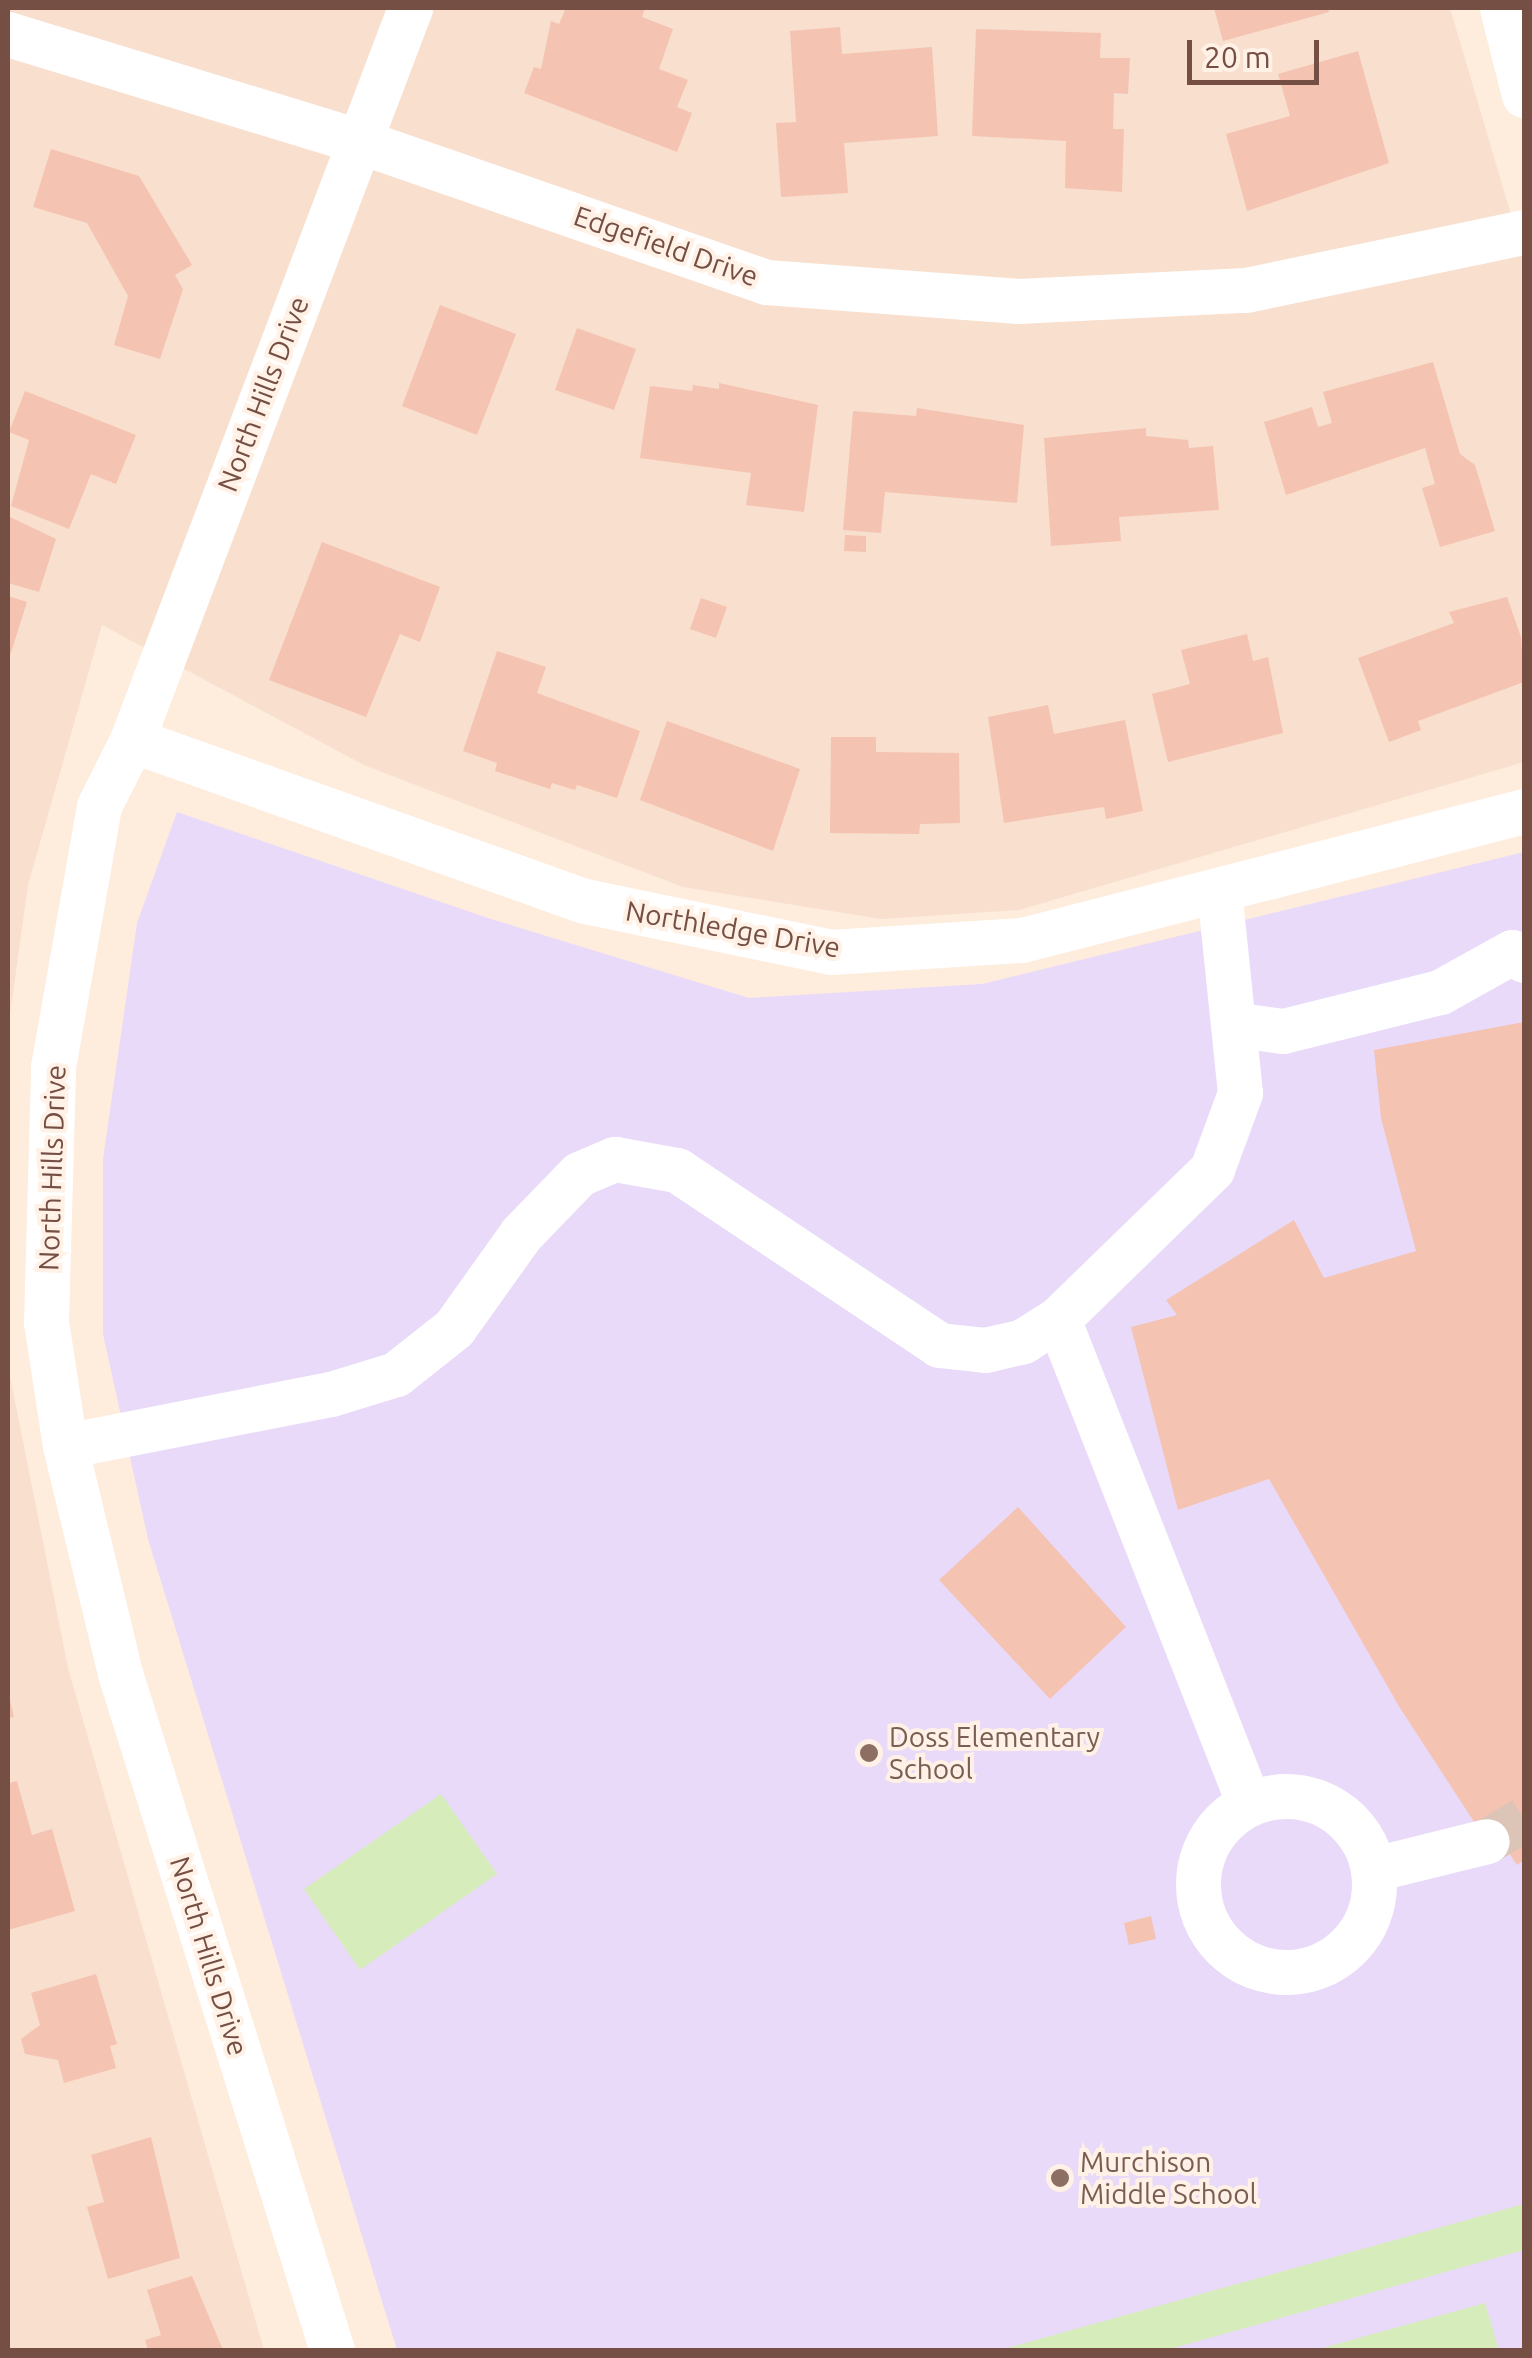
<!DOCTYPE html>
<style>
body{margin:0}
#map{position:relative;width:1532px;height:2358px;overflow:hidden;background:#feecdd;font-family:Ubuntu,sans-serif}
div>[style]{position:absolute}
[style*='--x']{left:calc(var(--x)*1px);top:calc(var(--y)*1px);width:calc(var(--w)*1px);rotate:calc(var(--a)*1deg)}
.residential>*{inset:0;background:#f8dfce}
.education>*{inset:0;background:#e9dafa}
.green>*{inset:0;background:#d7ecbb}
.building>*{inset:0;background:#f5c3b2}
.minor-tunnel>*{height:45px;margin-top:-22.5px;transform-origin:0;background:repeating-linear-gradient(90deg,#dcc4b7 0 45px,transparent 0 67px)}
.minor>*{height:45px;margin:-22.5px;padding:0 22.5px;transform-origin:22.5px;border-radius:22.5px;background:#fff}
.minor>.ring{margin:-22.5px;padding:0;box-sizing:content-box;background:none;border:45px solid #fff;border-radius:50%}
.dots>*{width:28px;height:28px;translate:-50% -50%;box-sizing:border-box;border:5px solid #fff1e5;border-radius:50%}
span{translate:-50% -50%;white-space:nowrap;text-align:center;line-height:1.15;-webkit-text-stroke:8px #fff1e5;paint-order:stroke}
.street-label{font-size:28px;color:#754e44}
.education-label{font-size:28px;color:#785e54}
.left{translate:0 -50%;text-align:left}
.frame{position:absolute;inset:0;border:10px solid #754e44;pointer-events:none}
.scale{position:absolute;left:1187px;top:40px;width:132px;height:45px;box-sizing:border-box;border:5px solid #754e44;border-top:0;padding-left:12px;font-size:30px;line-height:35px;white-space:nowrap;color:#754e44;-webkit-text-stroke:8px #fff1e5;paint-order:stroke}
</style>
<div id="map">
<div class="residential">
<i style="clip-path:polygon(8px 8px,1450px 8px,1524px 259px,1524px 762px,1019px 910px,881px 919px,683px 887px,366px 766px,102px 625px,28px 885px,8px 1029px)"></i>
<i style="clip-path:polygon(8px 1366px,68px 1668px,264px 2350px,8px 2350px)"></i>
</div>
<div class="education">
<i style="clip-path:polygon(177px 812px,491px 919px,749px 998px,982px 984px,1524px 852px,1524px 2350px,397px 2350px,148px 1539px,103px 1334px,103px 1159px,137px 923px)"></i>
</div>
<div class="green">
<i style="clip-path:polygon(441px 1794px,497px 1874px,360px 1970px,304px 1889px)"></i>
<i style="clip-path:polygon(1524px 2204px,1524px 2250px,1166px 2350px,1000px 2350px)"></i>
<i style="clip-path:polygon(1485px 2303px,1499px 2350px,1315px 2350px)"></i>
</div>
<div class="building">
<i style="clip-path:polygon(566px 8px,645px 8px,642px 17px,673px 29px,659px 69px,688px 80px,677px 107px,692px 113px,677px 152px,524px 93px,534px 67px,541px 69px,551px 21px,559px 24px)"></i>
<i style="clip-path:polygon(1214px 8px,1328px 8px,1329px 12px,1223px 41px)"></i>
<i style="clip-path:polygon(840px 27px,842px 54px,932px 47px,938px 136px,844px 143px,848px 193px,781px 197px,776px 123px,796px 122px,790px 31px)"></i>
<i style="clip-path:polygon(976px 29px,1101px 33px,1100px 58px,1130px 58px,1128px 94px,1114px 93px,1113px 129px,1124px 129px,1122px 192px,1065px 188px,1066px 141px,972px 136px)"></i>
<i style="clip-path:polygon(1358px 51px,1389px 163px,1247px 211px,1226px 134px,1290px 116px,1278px 74px)"></i>
<i style="clip-path:polygon(51px 149px,139px 176px,192px 265px,175px 275px,183px 289px,160px 359px,114px 345px,128px 296px,87px 223px,33px 207px)"></i>
<i style="clip-path:polygon(440px 305px,516px 334px,477px 435px,402px 406px)"></i>
<i style="clip-path:polygon(577px 328px,636px 349px,614px 410px,555px 390px)"></i>
<i style="clip-path:polygon(1433px 362px,1460px 454px,1475px 465px,1495px 531px,1440px 547px,1422px 488px,1435px 484px,1425px 448px,1286px 495px,1264px 422px,1312px 407px,1318px 427px,1332px 423px,1323px 392px)"></i>
<i style="clip-path:polygon(719px 383px,818px 405px,804px 512px,746px 505px,751px 473px,640px 458px,650px 386px,692px 391px,693px 385px,719px 389px)"></i>
<i style="clip-path:polygon(25px 391px,136px 435px,116px 484px,91px 474px,69px 529px,11px 506px,29px 440px,9px 432px)"></i>
<i style="clip-path:polygon(917px 408px,1024px 425px,1017px 503px,885px 492px,881px 533px,843px 530px,853px 411px,916px 416px)"></i>
<i style="clip-path:polygon(1146px 428px,1146px 436px,1188px 440px,1189px 448px,1213px 446px,1219px 510px,1119px 517px,1121px 541px,1051px 546px,1044px 438px)"></i>
<i style="clip-path:polygon(8px 516px,56px 539px,39px 592px,8px 583px)"></i>
<i style="clip-path:polygon(845px 535px,866px 536px,866px 552px,844px 551px)"></i>
<i style="clip-path:polygon(322px 542px,440px 587px,420px 642px,400px 634px,366px 717px,269px 680px)"></i>
<i style="clip-path:polygon(8px 596px,27px 602px,8px 662px)"></i>
<i style="clip-path:polygon(1507px 597px,1521px 637px,1524px 682px,1418px 721px,1421px 730px,1389px 742px,1358px 658px,1454px 623px,1449px 612px)"></i>
<i style="clip-path:polygon(701px 598px,727px 607px,716px 638px,690px 629px)"></i>
<i style="clip-path:polygon(1247px 634px,1253px 661px,1268px 657px,1283px 733px,1168px 762px,1152px 694px,1190px 684px,1181px 650px)"></i>
<i style="clip-path:polygon(497px 651px,546px 667px,537px 693px,640px 731px,617px 798px,577px 785px,575px 790px,552px 783px,550px 789px,495px 771px,497px 763px,463px 751px)"></i>
<i style="clip-path:polygon(1048px 705px,1054px 734px,1125px 720px,1143px 811px,1106px 819px,1104px 807px,1004px 823px,988px 717px)"></i>
<i style="clip-path:polygon(667px 721px,800px 769px,773px 851px,640px 800px)"></i>
<i style="clip-path:polygon(831px 737px,876px 737px,876px 752px,959px 753px,960px 823px,920px 824px,919px 834px,830px 833px)"></i>
<i style="clip-path:polygon(1524px 1022px,1524px 1860px,1517px 1865px,1501px 1841px,1491px 1848px,1400px 1708px,1269px 1479px,1178px 1510px,1131px 1327px,1177px 1315px,1166px 1300px,1294px 1220px,1324px 1278px,1416px 1251px,1381px 1118px,1374px 1050px)"></i>
<i style="clip-path:polygon(1018px 1507px,1126px 1627px,1050px 1699px,939px 1580px)"></i>
<i style="clip-path:polygon(8px 1693px,14px 1717px,8px 1718px)"></i>
<i style="clip-path:polygon(17px 1781px,32px 1835px,52px 1829px,75px 1911px,8px 1930px,8px 1783px)"></i>
<i style="clip-path:polygon(1151px 1916px,1156px 1939px,1129px 1945px,1124px 1923px)"></i>
<i style="clip-path:polygon(96px 1974px,117px 2044px,110px 2046px,116px 2068px,64px 2083px,58px 2060px,25px 2054px,21px 2039px,40px 2025px,31px 1993px)"></i>
<i style="clip-path:polygon(151px 2137px,180px 2258px,108px 2279px,87px 2207px,104px 2202px,91px 2155px)"></i>
<i style="clip-path:polygon(192px 2276px,223px 2350px,148px 2350px,145px 2340px,161px 2335px,147px 2290px)"></i>
</div>
<div class="minor-tunnel">
<i style="--x:1487;--y:1841;--w:43;--a:-30.7"></i>
</div>
<div class="minor">
<i style="--x:1502;--y:8;--w:90;--a:75.8"></i>
<i style="--x:8;--y:34;--w:367;--a:17"></i>
<i style="--x:359;--y:141;--w:431;--a:19.1"></i>
<i style="--x:766;--y:282;--w:253;--a:4.3"></i>
<i style="--x:1018;--y:301;--w:228;--a:-2.8"></i>
<i style="--x:1246;--y:290;--w:284;--a:-11.8"></i>
<i style="--x:132;--y:740;--w:481;--a:19.6"></i>
<i style="--x:585;--y:901;--w:251;--a:11.7"></i>
<i style="--x:831;--y:952;--w:191;--a:-3.6"></i>
<i style="--x:1022;--y:940;--w:518;--a:-14.41"></i>
<i style="--x:1238;--y:1025;--w:45;--a:7.6"></i>
<i style="--x:1283;--y:1031;--w:162;--a:-14"></i>
<i style="--x:1440;--y:992;--w:82;--a:-29.1"></i>
<i style="--x:1512;--y:952;--w:14;--a:34"></i>
<i style="--x:1058;--y:1319;--w:521;--a:68.5"></i>
<i style="--x:65;--y:1446;--w:271;--a:-11.1"></i>
<i style="--x:331;--y:1394;--w:68;--a:-17.1"></i>
<i style="--x:396;--y:1374;--w:74;--a:-38.4"></i>
<i style="--x:454;--y:1328;--w:115;--a:-54.5"></i>
<i style="--x:521;--y:1234;--w:83;--a:-46"></i>
<i style="--x:579;--y:1174;--w:39;--a:-23"></i>
<i style="--x:615;--y:1159;--w:63;--a:10.1"></i>
<i style="--x:677;--y:1170;--w:315;--a:33.7"></i>
<i style="--x:939;--y:1345;--w:46;--a:6.2"></i>
<i style="--x:985;--y:1350;--w:39;--a:-13"></i>
<i style="--x:1023;--y:1341;--w:41;--a:-32.2"></i>
<i style="--x:1058;--y:1319;--w:215;--a:-44.2"></i>
<i style="--x:1212;--y:1169;--w:81;--a:-69.8"></i>
<i style="--x:1240;--y:1093;--w:203;--a:-95.9"></i>
<i class="ring" style="left:1198px;top:1796px;width:131px;height:131px"></i>
<i style="--x:1374;--y:1869;--w:116;--a:-13.9"></i>
<i style="--x:332;--y:2350;--w:709;--a:-107.39"></i>
<i style="--x:120;--y:1673;--w:234;--a:-103.6"></i>
<i style="--x:65;--y:1446;--w:125;--a:-98.7"></i>
<i style="--x:46;--y:1322;--w:255;--a:-88.4"></i>
<i style="--x:53;--y:1067;--w:265;--a:-80"></i>
<i style="--x:99;--y:806;--w:74;--a:-63.4"></i>
<i style="--x:132;--y:740;--w:783;--a:-69.2"></i>
</div>
<div class="dots">
<i style="left:869px;top:1753px;background:#8d6e63"></i>
<i style="left:1060px;top:2178px;background:#8d6e63"></i>
</div>
<div class="street-label">
<span style="left:666px;top:246px;rotate:19deg">Edgefield Drive</span>
<span style="left:263px;top:394px;rotate:-69deg">North Hills Drive</span>
<span style="left:733px;top:929px;rotate:10deg">Northledge Drive</span>
<span style="left:52px;top:1168px;rotate:-88deg">North Hills Drive</span>
<span style="left:209px;top:1956px;rotate:73deg">North Hills Drive</span>
</div>
<div class="education-label">
<span class="left" style="left:889px;top:1753px">Doss Elementary<br>School</span>
<span class="left" style="left:1080px;top:2178px">Murchison<br>Middle School</span>
</div>
<div class="frame"></div>
<div class="scale">20 m</div>
</div>
